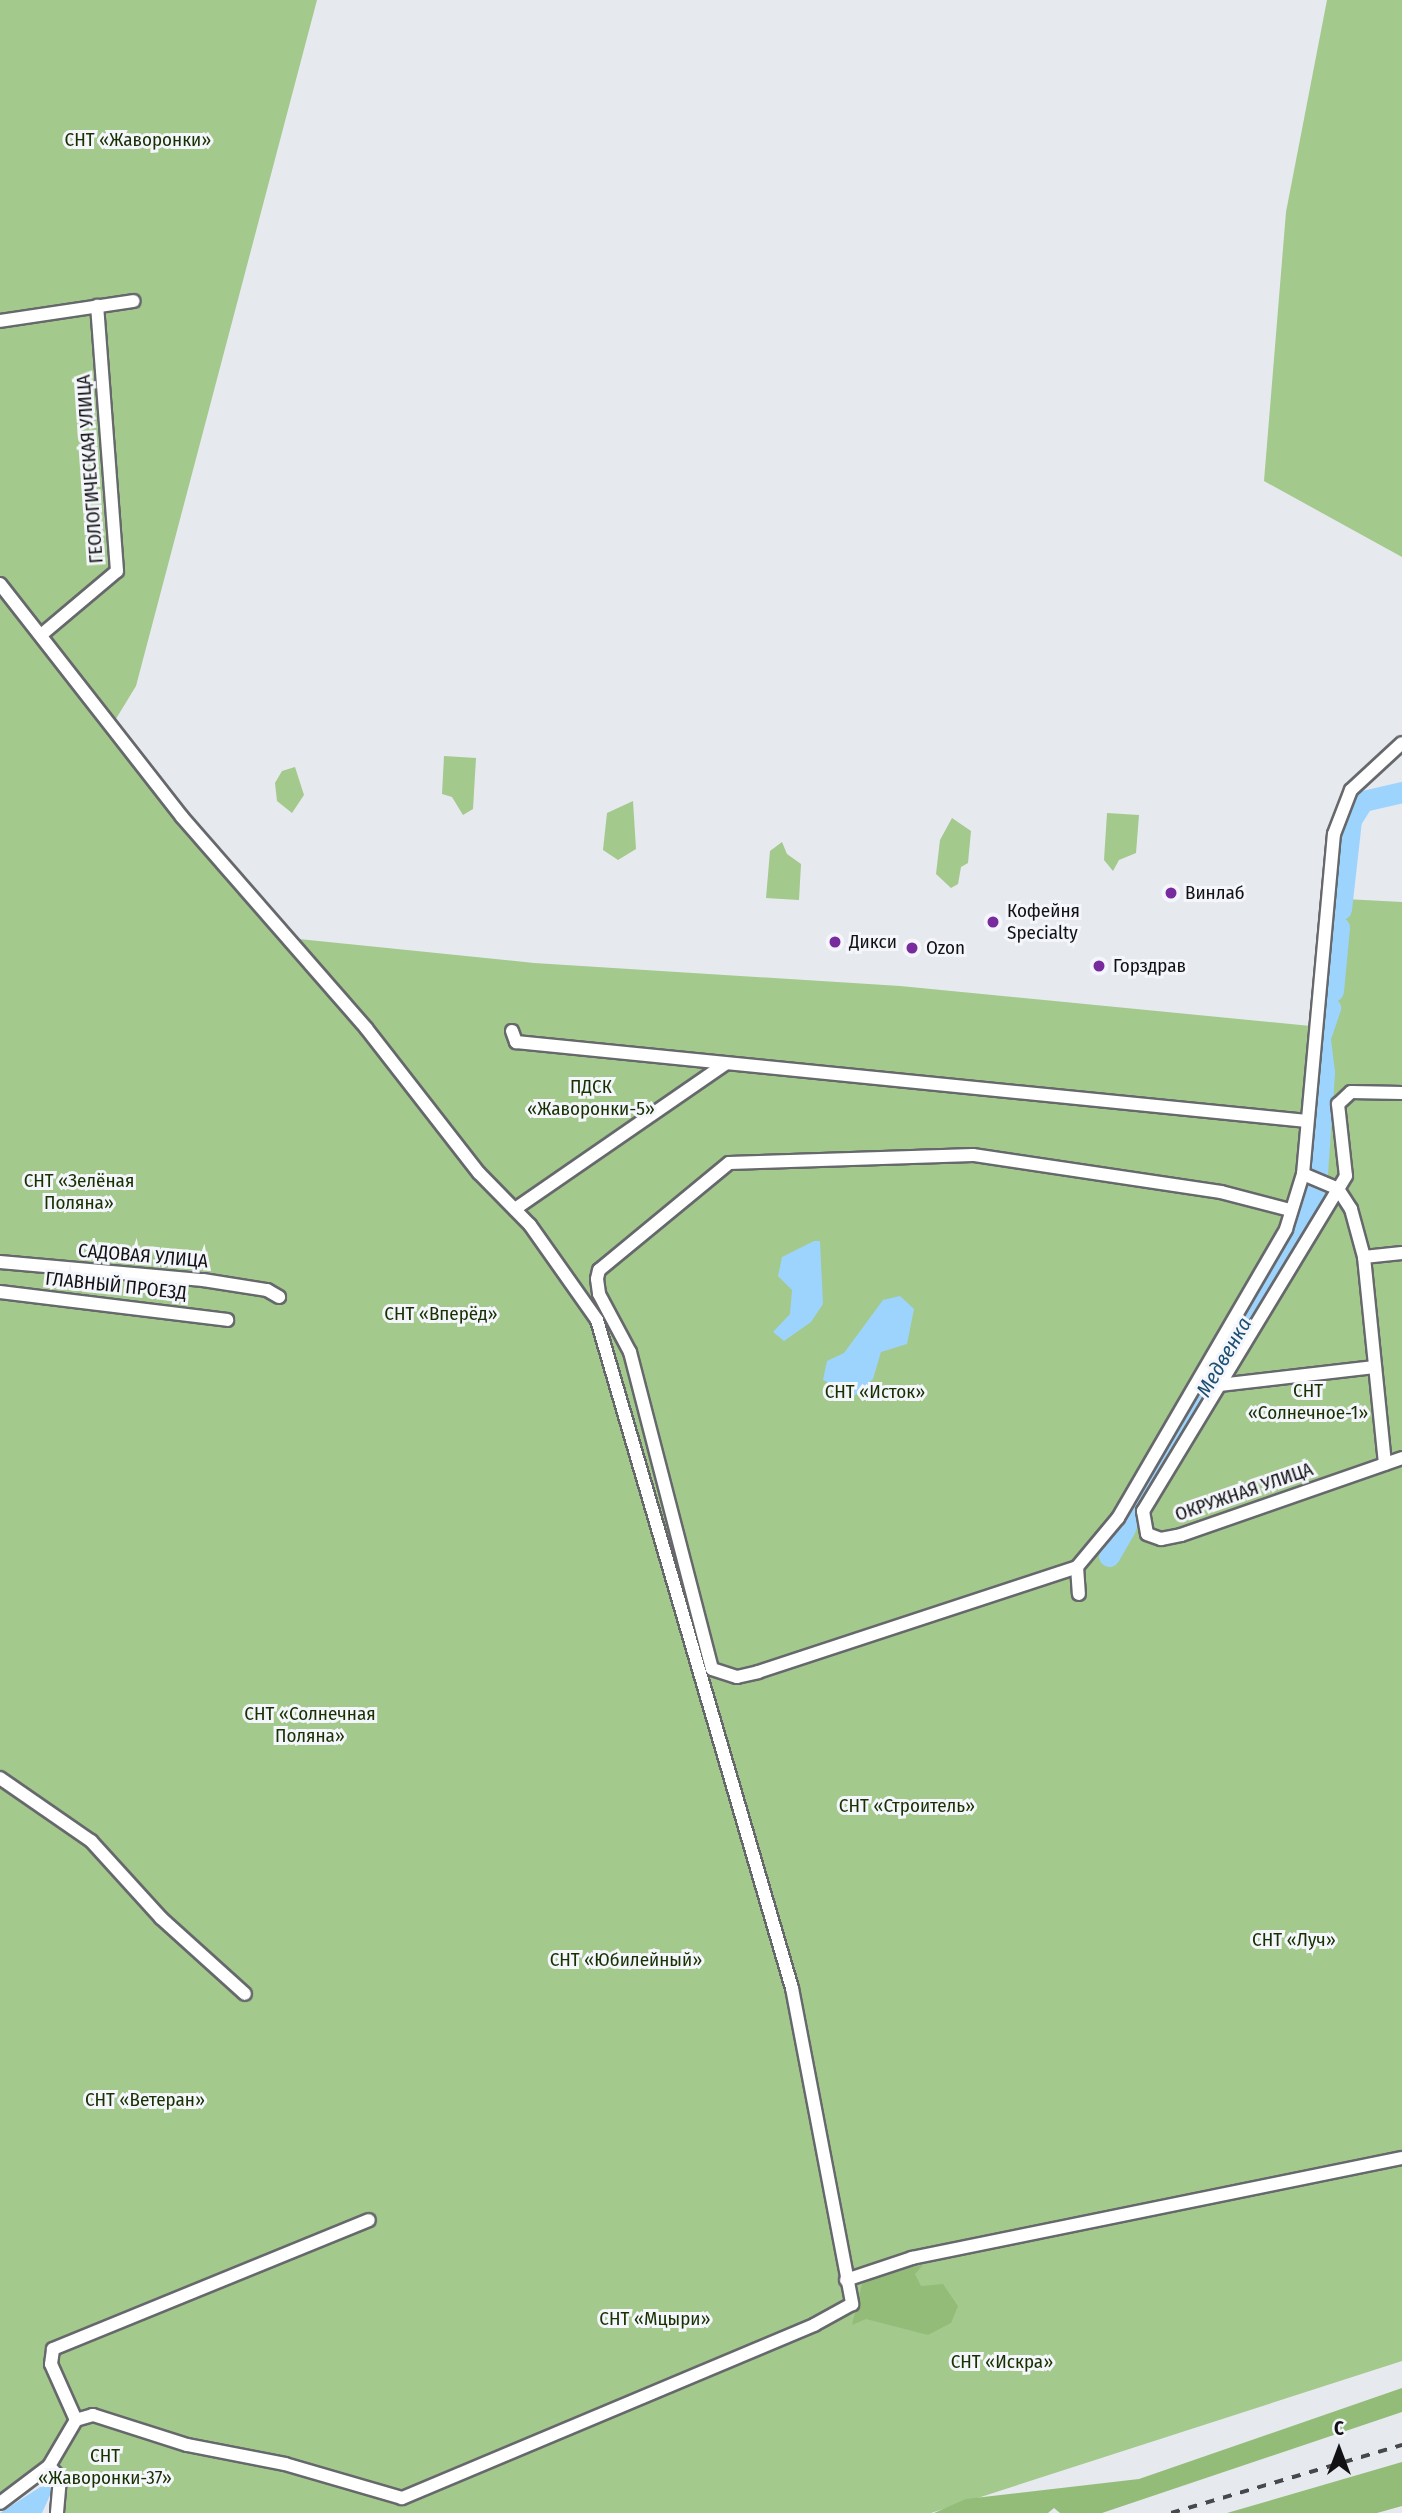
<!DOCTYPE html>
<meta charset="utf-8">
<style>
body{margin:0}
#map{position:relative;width:1402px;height:2513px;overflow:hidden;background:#e6e9ee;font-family:"Fira Sans Condensed",sans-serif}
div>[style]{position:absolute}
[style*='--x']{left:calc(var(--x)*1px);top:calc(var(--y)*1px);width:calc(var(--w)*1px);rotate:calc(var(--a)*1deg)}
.green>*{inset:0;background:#a3c98c}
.forest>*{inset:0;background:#93bc79}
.water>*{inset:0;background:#9dd4fe}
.river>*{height:21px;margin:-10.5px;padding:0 10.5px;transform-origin:10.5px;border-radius:10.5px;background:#9dd4fe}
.roads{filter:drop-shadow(2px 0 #66686c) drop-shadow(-2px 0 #66686c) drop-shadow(0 2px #66686c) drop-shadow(0 -2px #66686c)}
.street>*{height:12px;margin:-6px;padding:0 6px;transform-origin:6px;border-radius:6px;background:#fff}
.rail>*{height:3.5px;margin-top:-1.75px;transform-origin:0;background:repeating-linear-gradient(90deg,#47484a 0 9px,transparent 0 18px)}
.dots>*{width:19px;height:19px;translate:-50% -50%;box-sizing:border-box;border:4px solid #f4f6fb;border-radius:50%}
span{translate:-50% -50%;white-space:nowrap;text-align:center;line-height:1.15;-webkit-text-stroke:6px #f4f6fb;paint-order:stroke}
.park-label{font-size:19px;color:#173101}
.street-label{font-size:19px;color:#121214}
.poi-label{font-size:19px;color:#121214}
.left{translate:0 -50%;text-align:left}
.water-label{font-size:21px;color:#1c5072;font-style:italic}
.north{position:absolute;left:1304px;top:2415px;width:70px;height:70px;-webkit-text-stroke:5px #f4f6fb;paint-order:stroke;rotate:0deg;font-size:19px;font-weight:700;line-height:28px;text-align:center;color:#121214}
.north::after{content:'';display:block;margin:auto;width:24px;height:32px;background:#121214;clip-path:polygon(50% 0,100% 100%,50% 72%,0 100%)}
</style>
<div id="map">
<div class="green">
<i style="clip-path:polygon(0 0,317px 0,136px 686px,114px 722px,289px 938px,534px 963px,900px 986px,1331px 1028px,1345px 899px,1402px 902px,1402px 2361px,931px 2513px,57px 2513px,53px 2468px,0 2503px)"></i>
<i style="clip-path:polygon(1327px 0,1402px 0,1402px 557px,1264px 481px,1286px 212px)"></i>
<i style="clip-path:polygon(444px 756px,476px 758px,473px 809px,463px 815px,452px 797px,442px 794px)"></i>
<i style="clip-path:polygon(295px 767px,304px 795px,292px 813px,277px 801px,275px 783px,282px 771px)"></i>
<i style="clip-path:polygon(633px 801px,636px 849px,618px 860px,603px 850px,607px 813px)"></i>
<i style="clip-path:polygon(1107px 813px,1139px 815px,1136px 853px,1119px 860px,1113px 871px,1104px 860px)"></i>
<i style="clip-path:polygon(952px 818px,971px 831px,968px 863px,961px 867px,958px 884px,951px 888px,936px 874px,940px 840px)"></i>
<i style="clip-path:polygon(782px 842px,787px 854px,801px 864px,799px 900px,766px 898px,770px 851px)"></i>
</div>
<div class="forest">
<i style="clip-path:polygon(923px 2265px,915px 2274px,921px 2286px,943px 2284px,958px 2306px,951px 2323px,928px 2335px,866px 2319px,852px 2325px,862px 2284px,885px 2272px)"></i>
<i style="clip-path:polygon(1402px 2388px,1402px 2412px,1102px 2513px,1060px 2513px,1054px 2508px,1048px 2513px,934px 2513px,966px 2499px,1139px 2479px)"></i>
<i style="clip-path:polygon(1402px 2462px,1402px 2506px,1377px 2513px,1227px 2513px)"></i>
</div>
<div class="water">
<i style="clip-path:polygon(814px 1241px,820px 1241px,823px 1304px,811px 1322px,784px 1341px,773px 1332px,790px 1314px,792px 1290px,778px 1276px,782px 1257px)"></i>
<i style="clip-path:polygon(900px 1296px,914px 1309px,907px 1344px,881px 1352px,873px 1379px,854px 1396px,823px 1380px,827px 1361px,844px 1353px,883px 1300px)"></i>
<i style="clip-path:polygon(48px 2482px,52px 2491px,42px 2513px,0 2513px)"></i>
</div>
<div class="river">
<i style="--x:1341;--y:909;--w:90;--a:-83.6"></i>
<i style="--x:1351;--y:820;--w:22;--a:-58"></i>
<i style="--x:1363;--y:801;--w:40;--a:-13"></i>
<i style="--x:1333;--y:991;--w:64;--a:-84.6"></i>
<i style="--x:1317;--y:1173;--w:101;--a:-86"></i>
<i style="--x:1324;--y:1072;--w:35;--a:-97"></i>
<i style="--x:1320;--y:1037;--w:31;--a:-71"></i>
<i style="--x:1129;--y:1521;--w:333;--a:-59.7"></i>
<i style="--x:1297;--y:1233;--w:47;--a:-67.3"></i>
<i style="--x:1109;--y:1556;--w:32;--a:-60"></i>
</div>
<div class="roads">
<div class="street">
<i style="--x:0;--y:321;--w:135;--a:-8.5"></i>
<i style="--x:0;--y:584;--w:296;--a:52"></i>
<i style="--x:182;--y:817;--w:280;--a:48.9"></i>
<i style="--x:366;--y:1028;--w:184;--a:52.1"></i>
<i style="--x:479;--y:1173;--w:73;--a:45.6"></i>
<i style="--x:530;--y:1225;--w:116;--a:54.8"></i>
<i style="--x:597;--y:1320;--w:696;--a:73.73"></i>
<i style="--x:792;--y:1988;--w:322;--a:79.2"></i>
<i style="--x:852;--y:2304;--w:43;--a:151.1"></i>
<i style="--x:814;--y:2325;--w:447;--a:157.2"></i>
<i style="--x:402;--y:2498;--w:122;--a:-163.8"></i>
<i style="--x:285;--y:2464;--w:100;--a:-169"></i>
<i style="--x:187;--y:2445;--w:99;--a:-162.3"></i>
<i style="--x:93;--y:2415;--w:18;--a:164"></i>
<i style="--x:76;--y:2420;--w:53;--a:120.4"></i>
<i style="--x:49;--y:2466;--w:61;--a:142.9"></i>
<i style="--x:41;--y:635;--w:99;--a:-40.1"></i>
<i style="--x:117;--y:571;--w:266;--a:-94.3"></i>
<i style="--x:512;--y:1031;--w:12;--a:70"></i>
<i style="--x:516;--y:1042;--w:795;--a:5.7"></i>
<i style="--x:1402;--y:1093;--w:51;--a:-178.9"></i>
<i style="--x:1351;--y:1092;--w:18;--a:137"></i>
<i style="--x:1338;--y:1104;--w:72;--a:83.7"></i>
<i style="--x:1346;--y:1176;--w:392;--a:121.2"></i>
<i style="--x:1143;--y:1511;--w:23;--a:80"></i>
<i style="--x:1147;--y:1534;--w:15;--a:20"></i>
<i style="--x:1161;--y:1539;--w:20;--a:-11"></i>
<i style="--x:1181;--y:1535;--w:234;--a:-19.2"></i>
<i style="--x:1303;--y:1174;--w:38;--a:23"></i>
<i style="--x:1338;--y:1189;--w:24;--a:57"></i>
<i style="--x:1351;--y:1209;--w:50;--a:74.8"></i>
<i style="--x:1364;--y:1257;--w:208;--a:84.2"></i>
<i style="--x:515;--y:1209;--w:255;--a:-34.6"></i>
<i style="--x:1290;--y:1210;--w:71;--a:-165.4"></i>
<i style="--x:1221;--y:1192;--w:251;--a:-171.5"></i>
<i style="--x:973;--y:1155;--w:244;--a:178.1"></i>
<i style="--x:729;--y:1163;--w:168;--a:140.5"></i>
<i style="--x:599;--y:1270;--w:9;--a:103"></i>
<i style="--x:597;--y:1279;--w:15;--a:82"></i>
<i style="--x:599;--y:1294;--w:66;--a:61.9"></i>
<i style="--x:630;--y:1352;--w:327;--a:75.5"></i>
<i style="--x:712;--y:1669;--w:26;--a:18"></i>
<i style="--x:737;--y:1677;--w:22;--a:-13"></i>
<i style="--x:758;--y:1672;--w:336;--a:-18.2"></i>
<i style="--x:1077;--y:1567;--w:64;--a:-50.1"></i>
<i style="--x:1118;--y:1518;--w:334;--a:-59.8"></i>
<i style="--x:1286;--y:1229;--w:58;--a:-72.8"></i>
<i style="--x:1303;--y:1174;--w:341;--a:-84.8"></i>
<i style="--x:1334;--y:834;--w:47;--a:-68.9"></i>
<i style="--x:1351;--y:790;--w:69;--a:-42.7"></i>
<i style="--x:1364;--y:1257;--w:38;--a:-6"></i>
<i style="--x:0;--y:1262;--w:204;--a:5.1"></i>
<i style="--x:203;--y:1280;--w:65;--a:8.9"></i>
<i style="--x:267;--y:1290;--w:14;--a:30"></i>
<i style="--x:0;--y:1292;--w:229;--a:7"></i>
<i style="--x:1219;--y:1385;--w:157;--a:-6.6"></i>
<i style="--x:1077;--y:1567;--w:27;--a:86"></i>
<i style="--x:0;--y:1778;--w:111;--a:34.7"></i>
<i style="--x:91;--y:1841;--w:104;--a:47.7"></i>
<i style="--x:161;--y:1918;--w:113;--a:42.1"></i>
<i style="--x:846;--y:2280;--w:70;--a:-18.4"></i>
<i style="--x:912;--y:2258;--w:500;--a:-11.53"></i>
<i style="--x:76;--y:2420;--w:61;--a:-114.1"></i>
<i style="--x:51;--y:2364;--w:15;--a:-82"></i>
<i style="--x:53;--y:2349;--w:341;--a:-22.2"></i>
<i style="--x:49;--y:2466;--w:16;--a:47"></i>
<i style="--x:60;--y:2478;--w:35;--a:95"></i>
</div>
</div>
<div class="rail">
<i style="--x:1171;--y:2513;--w:241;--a:-16.4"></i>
</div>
<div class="dots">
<i style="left:1171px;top:893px;background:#782b9d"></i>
<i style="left:993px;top:922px;background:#782b9d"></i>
<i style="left:835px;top:942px;background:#782b9d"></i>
<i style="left:912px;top:948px;background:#782b9d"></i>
<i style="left:1099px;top:966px;background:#782b9d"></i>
</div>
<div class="park-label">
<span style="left:138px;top:140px">СНТ «Жаворонки»</span>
<span style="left:591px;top:1098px">ПДСК<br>«Жаворонки-5»</span>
<span style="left:79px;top:1192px">СНТ «Зелёная<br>Поляна»</span>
<span style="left:441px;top:1314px">СНТ «Вперёд»</span>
<span style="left:1308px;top:1402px">СНТ<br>«Солнечное-1»</span>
<span style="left:875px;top:1392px">СНТ «Исток»</span>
<span style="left:310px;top:1725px">СНТ «Солнечная<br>Поляна»</span>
<span style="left:907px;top:1806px">СНТ «Строитель»</span>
<span style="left:1294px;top:1940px">СНТ «Луч»</span>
<span style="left:626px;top:1960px">СНТ «Юбилейный»</span>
<span style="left:145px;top:2100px">СНТ «Ветеран»</span>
<span style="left:655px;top:2319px">СНТ «Мцыри»</span>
<span style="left:1002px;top:2362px">СНТ «Искра»</span>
<span style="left:105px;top:2467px">СНТ<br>«Жаворонки-37»</span>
</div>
<div class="street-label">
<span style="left:90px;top:469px;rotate:-94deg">ГЕОЛОГИЧЕСКАЯ УЛИЦА</span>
<span style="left:143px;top:1256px;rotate:5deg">САДОВАЯ УЛИЦА</span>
<span style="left:116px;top:1286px;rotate:6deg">ГЛАВНЫЙ ПРОЕЗД</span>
<span style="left:1244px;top:1492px;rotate:-19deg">ОКРУЖНАЯ УЛИЦА</span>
</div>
<div class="poi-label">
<span class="left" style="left:1185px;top:893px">Винлаб</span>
<span class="left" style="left:1007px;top:922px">Кофейня<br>Specialty</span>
<span class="left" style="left:849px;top:942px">Дикси</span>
<span class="left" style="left:926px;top:948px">Ozon</span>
<span class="left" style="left:1113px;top:966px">Горздрав</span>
</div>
<div class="water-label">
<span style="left:1224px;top:1357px;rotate:-60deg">Медвенка</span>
</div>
<div class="north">С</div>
</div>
